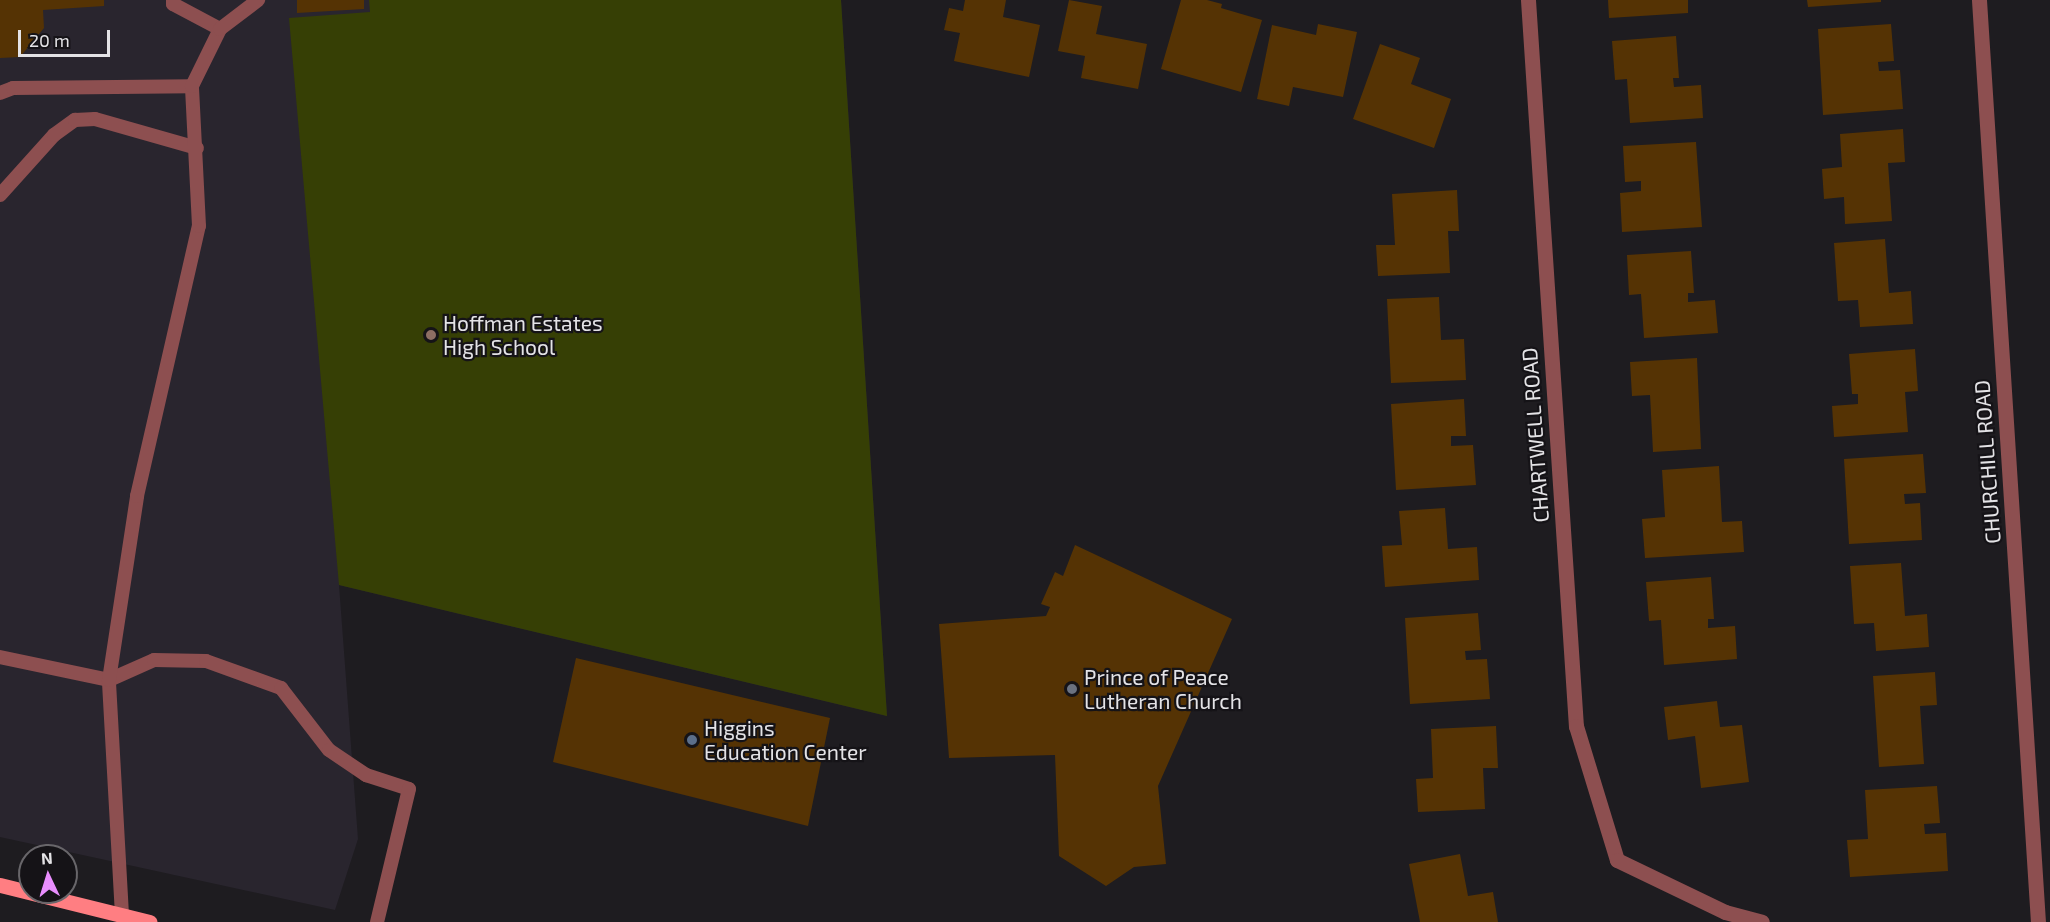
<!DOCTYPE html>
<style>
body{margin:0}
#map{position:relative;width:2050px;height:922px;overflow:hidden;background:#1e1c20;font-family:"Exo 2",sans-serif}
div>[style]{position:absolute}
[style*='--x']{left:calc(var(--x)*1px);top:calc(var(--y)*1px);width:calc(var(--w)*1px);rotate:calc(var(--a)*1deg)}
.built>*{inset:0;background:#29252e}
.green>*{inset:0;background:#363f05}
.building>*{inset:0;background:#553304}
.lane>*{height:14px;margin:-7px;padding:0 7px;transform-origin:7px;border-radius:7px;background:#8d4f50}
.street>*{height:15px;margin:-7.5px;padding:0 7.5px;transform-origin:7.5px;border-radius:7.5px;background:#8d4f50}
.primary>*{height:15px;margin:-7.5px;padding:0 7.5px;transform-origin:7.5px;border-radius:7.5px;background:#ff7e82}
.dots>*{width:16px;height:16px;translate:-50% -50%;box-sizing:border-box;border:3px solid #151317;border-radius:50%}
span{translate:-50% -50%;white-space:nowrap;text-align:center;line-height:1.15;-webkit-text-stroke:4.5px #151317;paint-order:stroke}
.poi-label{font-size:21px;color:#e4e3e6}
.left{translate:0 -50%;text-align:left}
.street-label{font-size:21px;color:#e4e3e6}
.north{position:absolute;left:18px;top:844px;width:60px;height:60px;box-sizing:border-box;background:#151317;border:2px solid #68666a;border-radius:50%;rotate:356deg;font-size:16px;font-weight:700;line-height:24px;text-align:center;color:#e4e3e6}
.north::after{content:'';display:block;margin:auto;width:21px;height:27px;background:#e98efe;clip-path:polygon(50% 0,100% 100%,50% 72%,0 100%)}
.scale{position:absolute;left:18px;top:30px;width:92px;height:27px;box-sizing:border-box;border:3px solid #e4e3e6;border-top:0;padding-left:8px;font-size:18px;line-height:21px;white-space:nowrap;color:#e4e3e6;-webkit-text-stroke:4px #151317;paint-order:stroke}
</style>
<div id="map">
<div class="built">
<i style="clip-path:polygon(0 0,841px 0,887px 716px,339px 585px,358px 839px,335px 910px,0 837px)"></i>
</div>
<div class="green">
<i style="clip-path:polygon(369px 0,841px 0,887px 716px,339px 585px,289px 18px,370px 12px)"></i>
</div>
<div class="building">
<i style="clip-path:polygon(0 0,104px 0,104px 6px,43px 10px,44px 28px,20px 57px,0 58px)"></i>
<i style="clip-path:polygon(297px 0,364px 0,364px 9px,297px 13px)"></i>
<i style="clip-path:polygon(965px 0,1006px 0,1003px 17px,1040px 25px,1029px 77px,954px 61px,960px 33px,944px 30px,949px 8px,963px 11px)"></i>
<i style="clip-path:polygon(1069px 0,1102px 6px,1096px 34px,1147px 44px,1138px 89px,1081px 78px,1085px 56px,1058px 51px)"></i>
<i style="clip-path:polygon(1181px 0,1207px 0,1222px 4px,1221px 8px,1262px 20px,1241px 92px,1161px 69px)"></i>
<i style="clip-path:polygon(1608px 0,1688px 0,1688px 13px,1609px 18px)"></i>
<i style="clip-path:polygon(1807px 0,1881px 0,1881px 2px,1808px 7px)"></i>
<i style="clip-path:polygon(1318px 24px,1357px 32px,1343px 97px,1293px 87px,1289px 106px,1257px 99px,1272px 25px,1316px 35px)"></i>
<i style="clip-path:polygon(1891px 24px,1894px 61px,1878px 62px,1879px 71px,1900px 70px,1903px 109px,1823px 115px,1818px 29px)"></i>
<i style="clip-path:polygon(1676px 36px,1679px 78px,1673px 78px,1674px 87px,1701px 85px,1703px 118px,1630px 123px,1627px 79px,1615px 80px,1612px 41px)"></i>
<i style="clip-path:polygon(1380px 44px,1420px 58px,1411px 84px,1451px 99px,1434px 148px,1353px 119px)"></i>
<i style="clip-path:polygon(1903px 129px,1905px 162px,1888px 163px,1892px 221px,1845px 224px,1844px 197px,1824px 199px,1822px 169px,1842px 167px,1840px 134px)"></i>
<i style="clip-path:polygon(1696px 142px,1702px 227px,1622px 232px,1620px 193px,1641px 191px,1641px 181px,1625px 182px,1623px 146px)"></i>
<i style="clip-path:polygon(1457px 190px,1459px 231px,1448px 231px,1450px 273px,1378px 276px,1376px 245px,1395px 245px,1392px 194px)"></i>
<i style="clip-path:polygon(1885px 239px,1889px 293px,1911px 291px,1913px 324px,1860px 327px,1858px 300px,1838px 301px,1834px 243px)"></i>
<i style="clip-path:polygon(1691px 251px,1694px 293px,1688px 293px,1688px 302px,1715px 300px,1718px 333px,1644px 338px,1641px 294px,1629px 295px,1627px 255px)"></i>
<i style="clip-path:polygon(1439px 297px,1441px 340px,1464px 339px,1466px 380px,1391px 383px,1387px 299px)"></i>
<i style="clip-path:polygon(1915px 349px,1918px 391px,1905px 392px,1908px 432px,1834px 437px,1832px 406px,1858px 404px,1858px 394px,1852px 394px,1849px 354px)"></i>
<i style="clip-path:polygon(1697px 358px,1701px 449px,1653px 452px,1650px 395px,1632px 396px,1630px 362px)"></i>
<i style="clip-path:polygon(1464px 399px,1466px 436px,1451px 436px,1451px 446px,1473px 445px,1476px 485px,1396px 490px,1391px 404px)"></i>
<i style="clip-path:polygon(1923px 454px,1926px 493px,1904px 494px,1905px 504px,1920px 503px,1922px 540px,1849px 544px,1844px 459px)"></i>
<i style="clip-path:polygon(1719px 466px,1722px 522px,1742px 521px,1744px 552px,1645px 558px,1642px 519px,1665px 517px,1662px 470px)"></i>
<i style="clip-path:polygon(1445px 508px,1448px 549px,1477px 547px,1479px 580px,1385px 587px,1382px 546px,1402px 545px,1399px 511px)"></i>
<i style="clip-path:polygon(1075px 545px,1232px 619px,1158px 786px,1166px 864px,1134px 867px,1106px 886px,1059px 856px,1055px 755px,949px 758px,939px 624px,1046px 616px,1050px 607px,1041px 604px,1055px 572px,1063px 576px)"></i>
<i style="clip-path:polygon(1901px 563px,1905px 616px,1927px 614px,1929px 647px,1876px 651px,1874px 623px,1854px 624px,1850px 566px)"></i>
<i style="clip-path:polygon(1711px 577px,1714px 619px,1708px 619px,1708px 628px,1735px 626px,1737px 659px,1664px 665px,1661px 620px,1649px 621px,1646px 582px)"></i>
<i style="clip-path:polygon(1478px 613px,1481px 650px,1465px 651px,1466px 660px,1487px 659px,1490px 699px,1410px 704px,1405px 618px)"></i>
<i style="clip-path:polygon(576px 658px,830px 718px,808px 826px,553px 762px)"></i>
<i style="clip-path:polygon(1935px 672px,1937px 705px,1920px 706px,1924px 764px,1879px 767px,1873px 676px)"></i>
<i style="clip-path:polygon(1717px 701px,1720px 727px,1742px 725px,1749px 782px,1701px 788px,1695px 736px,1668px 740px,1664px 707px)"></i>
<i style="clip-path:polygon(1496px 726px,1498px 768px,1483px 768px,1485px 809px,1418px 812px,1416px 779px,1433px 778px,1431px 729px)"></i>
<i style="clip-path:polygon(1937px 786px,1940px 823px,1924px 824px,1925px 834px,1946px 833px,1948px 871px,1850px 877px,1847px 840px,1868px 839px,1865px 790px)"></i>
<i style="clip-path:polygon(1460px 854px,1468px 896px,1493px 892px,1498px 922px,1420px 922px,1409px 864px)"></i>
</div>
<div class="lane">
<i style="--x:173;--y:0;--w:4;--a:90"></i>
<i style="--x:173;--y:4;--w:53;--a:28"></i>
<i style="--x:0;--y:93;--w:14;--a:-21"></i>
<i style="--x:13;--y:88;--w:179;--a:-0.6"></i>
<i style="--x:0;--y:195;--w:81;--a:-48"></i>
<i style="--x:54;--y:135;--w:26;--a:-36"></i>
<i style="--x:75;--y:120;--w:20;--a:-3"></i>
<i style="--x:95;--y:119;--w:106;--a:15.9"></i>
<i style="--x:0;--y:657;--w:111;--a:11.9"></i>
<i style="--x:109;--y:680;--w:49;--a:-24"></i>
<i style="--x:154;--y:660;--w:52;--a:1.1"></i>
<i style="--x:206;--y:661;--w:80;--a:19.8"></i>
<i style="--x:281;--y:688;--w:78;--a:52.3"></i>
<i style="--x:329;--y:750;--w:45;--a:34"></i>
<i style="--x:366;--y:775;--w:45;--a:18"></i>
<i style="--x:409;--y:789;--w:137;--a:103.5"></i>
<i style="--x:122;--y:915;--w:235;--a:-93.2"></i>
<i style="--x:109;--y:680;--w:186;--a:-81.3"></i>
<i style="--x:137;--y:496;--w:277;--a:-77.1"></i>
<i style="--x:199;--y:226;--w:140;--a:-92.9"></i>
<i style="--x:192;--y:86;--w:64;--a:-63.8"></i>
<i style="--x:220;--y:29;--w:48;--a:-37.3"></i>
</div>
<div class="street">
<i style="--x:1528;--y:0;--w:728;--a:86.22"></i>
<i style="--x:1576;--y:726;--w:140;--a:73"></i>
<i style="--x:1617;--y:860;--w:120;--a:25.7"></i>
<i style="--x:1725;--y:912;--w:38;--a:15"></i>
<i style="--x:1979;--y:0;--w:924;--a:86.34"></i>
</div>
<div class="primary">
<i style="--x:0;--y:885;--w:154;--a:13.9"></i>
</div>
<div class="dots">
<i style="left:431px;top:335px;background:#8d6e63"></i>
<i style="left:1072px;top:689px;background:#6b7280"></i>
<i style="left:692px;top:740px;background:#5c6f8a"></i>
</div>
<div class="poi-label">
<span class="left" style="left:443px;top:335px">Hoffman Estates<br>High School</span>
<span class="left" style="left:1084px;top:689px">Prince of Peace<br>Lutheran Church</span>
<span class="left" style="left:704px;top:740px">Higgins<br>Education Center</span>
</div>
<div class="street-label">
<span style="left:1535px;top:435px;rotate:-94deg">CHARTWELL ROAD</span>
<span style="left:1987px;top:462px;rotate:-94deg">CHURCHILL ROAD</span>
</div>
<div class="north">N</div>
<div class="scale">20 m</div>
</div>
